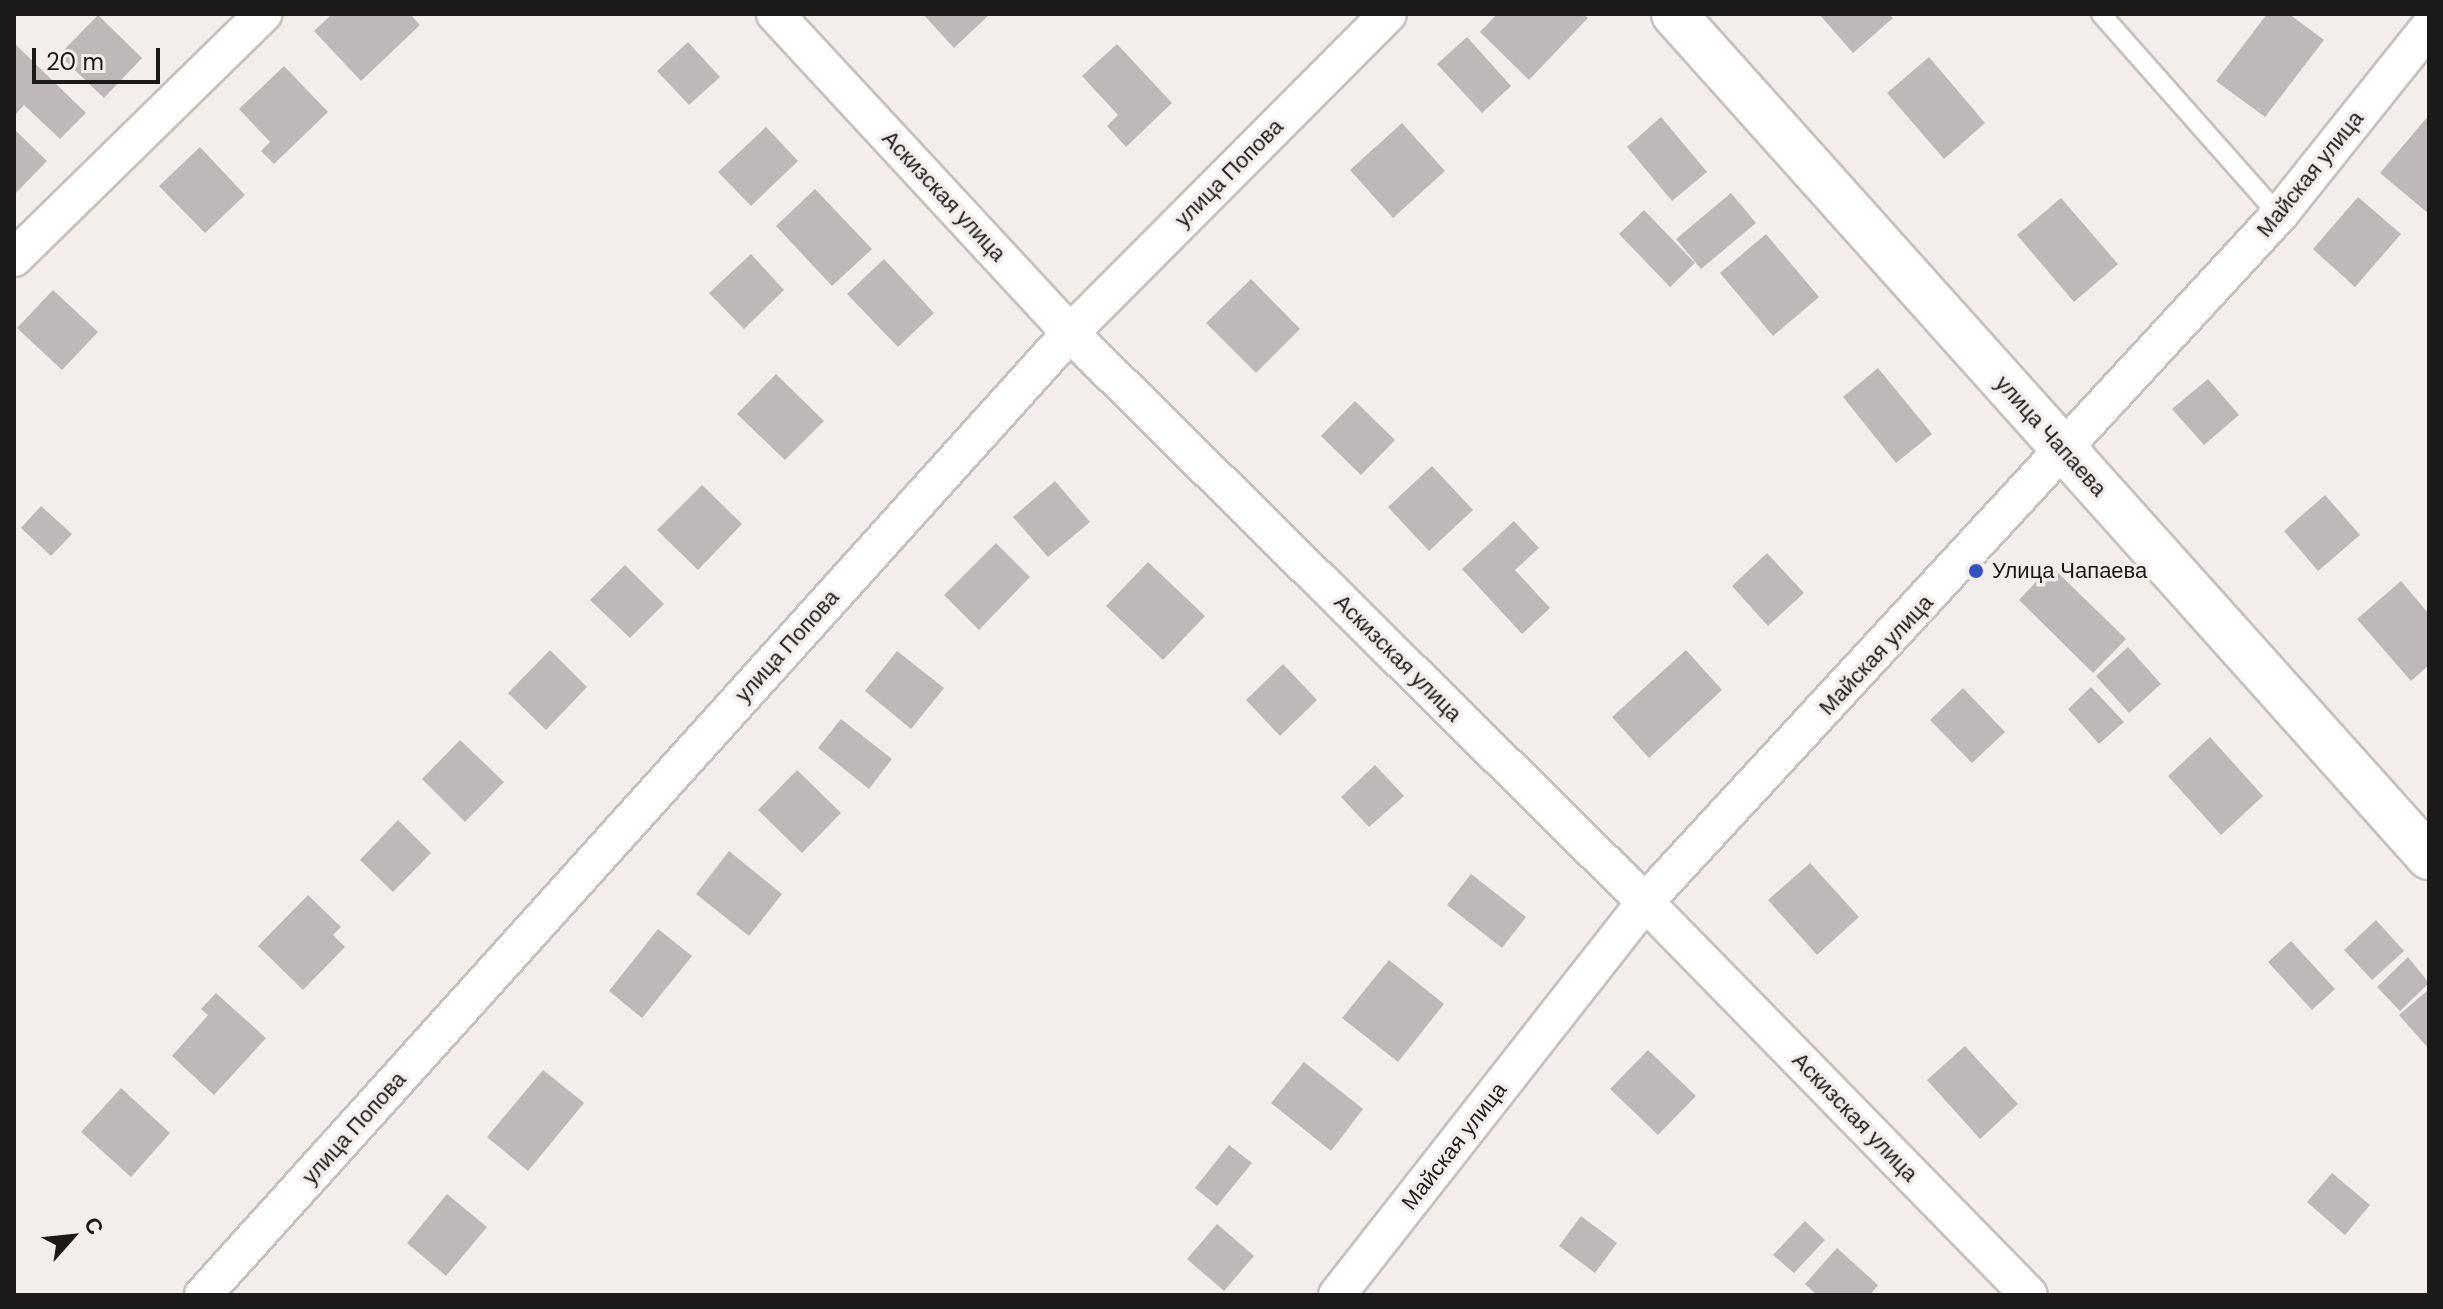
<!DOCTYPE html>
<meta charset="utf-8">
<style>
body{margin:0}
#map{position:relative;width:2443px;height:1309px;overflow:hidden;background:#f3eeeb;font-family:"DM Sans",sans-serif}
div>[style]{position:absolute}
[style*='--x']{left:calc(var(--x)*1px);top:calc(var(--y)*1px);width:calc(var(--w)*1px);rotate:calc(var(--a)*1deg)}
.building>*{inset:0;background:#beb9b8}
.roads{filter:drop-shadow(2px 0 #c6c1be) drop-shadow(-2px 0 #c6c1be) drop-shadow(0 2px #c6c1be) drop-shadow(0 -2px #c6c1be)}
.service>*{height:18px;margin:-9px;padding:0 9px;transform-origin:9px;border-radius:9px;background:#fff}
.minor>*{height:36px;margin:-18px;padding:0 18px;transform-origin:18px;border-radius:18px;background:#fff}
.tertiary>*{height:44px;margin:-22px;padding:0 22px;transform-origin:22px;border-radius:22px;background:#fff}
.dots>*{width:22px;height:22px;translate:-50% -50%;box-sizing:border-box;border:4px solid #f3eeeb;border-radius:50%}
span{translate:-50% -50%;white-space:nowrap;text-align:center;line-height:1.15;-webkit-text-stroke:7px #f3eeeb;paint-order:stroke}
.street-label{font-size:22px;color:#1c1a19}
.poi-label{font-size:22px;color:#1c1a19}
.left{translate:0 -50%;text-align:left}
.frame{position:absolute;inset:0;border:16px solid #1c1a19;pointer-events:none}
.north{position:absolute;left:32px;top:1197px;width:80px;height:80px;-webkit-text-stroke:6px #f3eeeb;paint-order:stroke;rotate:63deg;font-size:22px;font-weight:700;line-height:32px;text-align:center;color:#1c1a19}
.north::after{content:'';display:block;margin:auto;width:28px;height:36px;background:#1c1a19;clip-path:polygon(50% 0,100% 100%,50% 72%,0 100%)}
.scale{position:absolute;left:32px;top:48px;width:128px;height:36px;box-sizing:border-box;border:4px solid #1c1a19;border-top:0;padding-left:10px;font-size:24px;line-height:28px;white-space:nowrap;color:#1c1a19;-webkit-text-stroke:6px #f3eeeb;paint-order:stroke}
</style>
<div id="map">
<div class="building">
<i style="clip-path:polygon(332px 14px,410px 14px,420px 25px,361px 81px,314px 31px)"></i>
<i style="clip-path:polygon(923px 14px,990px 14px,954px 48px)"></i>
<i style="clip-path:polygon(1497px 14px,1584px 14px,1588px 18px,1529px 80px,1480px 32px)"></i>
<i style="clip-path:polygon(1819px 14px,1889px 14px,1893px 18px,1853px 53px)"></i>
<i style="clip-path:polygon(2267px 14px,2289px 14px,2324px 40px,2265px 117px,2216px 81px)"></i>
<i style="clip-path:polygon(98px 15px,142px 58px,104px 98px,59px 55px)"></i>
<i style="clip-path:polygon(1467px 37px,1511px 86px,1482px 113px,1437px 64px)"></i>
<i style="clip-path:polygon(688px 42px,720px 77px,689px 105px,657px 71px)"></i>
<i style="clip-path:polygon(1117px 44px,1172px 103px,1126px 147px,1107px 126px,1118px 115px,1082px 76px)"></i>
<i style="clip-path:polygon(16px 45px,86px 113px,60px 139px,24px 105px,14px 116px)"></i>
<i style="clip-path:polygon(1929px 57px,1985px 123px,1944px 159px,1887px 93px)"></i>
<i style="clip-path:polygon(284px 66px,328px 112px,274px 164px,261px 151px,270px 142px,239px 109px)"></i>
<i style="clip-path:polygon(2429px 115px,2429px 214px,2380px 173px)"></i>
<i style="clip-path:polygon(1661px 117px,1707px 172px,1672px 201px,1627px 147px)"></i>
<i style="clip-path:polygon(1402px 123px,1445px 171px,1393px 218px,1350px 170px)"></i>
<i style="clip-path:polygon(766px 127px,798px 161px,751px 206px,718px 172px)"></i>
<i style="clip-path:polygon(14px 129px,47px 161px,14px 195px)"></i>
<i style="clip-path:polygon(200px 147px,245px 195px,205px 233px,159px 186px)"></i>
<i style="clip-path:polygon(815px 189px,872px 249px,832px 286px,776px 226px)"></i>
<i style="clip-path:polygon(1731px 193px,1756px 223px,1701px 269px,1676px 239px)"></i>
<i style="clip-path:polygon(2358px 197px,2401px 234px,2355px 287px,2313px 249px)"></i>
<i style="clip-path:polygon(2061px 198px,2118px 264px,2074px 302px,2017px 235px)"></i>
<i style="clip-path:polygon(1644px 210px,1695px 263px,1670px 287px,1619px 234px)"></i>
<i style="clip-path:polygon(1766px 234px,1819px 297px,1773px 336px,1720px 273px)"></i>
<i style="clip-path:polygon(751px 254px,784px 290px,744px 329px,709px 293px)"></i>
<i style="clip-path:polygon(884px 259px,934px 313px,898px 347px,847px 294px)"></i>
<i style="clip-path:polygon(1251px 279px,1300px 329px,1256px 373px,1206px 323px)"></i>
<i style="clip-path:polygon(53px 290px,98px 332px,62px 370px,17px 328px)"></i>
<i style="clip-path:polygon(1878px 368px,1932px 434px,1896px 463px,1843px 397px)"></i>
<i style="clip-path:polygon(776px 374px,824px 421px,785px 460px,737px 414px)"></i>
<i style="clip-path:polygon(2208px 379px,2239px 415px,2204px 445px,2172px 409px)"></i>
<i style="clip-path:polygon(1355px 401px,1395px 440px,1361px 475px,1321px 436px)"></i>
<i style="clip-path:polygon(1432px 466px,1473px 510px,1429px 551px,1388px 507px)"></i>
<i style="clip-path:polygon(1055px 481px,1090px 522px,1048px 557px,1013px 517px)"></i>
<i style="clip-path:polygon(702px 485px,742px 524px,698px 570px,657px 530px)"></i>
<i style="clip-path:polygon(2325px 495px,2360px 535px,2318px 571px,2284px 531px)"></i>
<i style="clip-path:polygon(41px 506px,72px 534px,51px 556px,21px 528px)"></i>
<i style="clip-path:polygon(1514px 521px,1539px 548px,1515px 570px,1550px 608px,1522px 634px,1462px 569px)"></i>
<i style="clip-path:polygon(996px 543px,1030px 577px,979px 630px,944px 595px)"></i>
<i style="clip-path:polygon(1767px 553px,1804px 593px,1768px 626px,1732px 586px)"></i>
<i style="clip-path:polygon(1148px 562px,1205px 616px,1163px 660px,1106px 606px)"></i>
<i style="clip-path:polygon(625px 565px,664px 604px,630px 638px,590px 600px)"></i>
<i style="clip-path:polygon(2051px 566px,2126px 639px,2093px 673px,2019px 600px)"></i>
<i style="clip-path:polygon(2401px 581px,2429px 614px,2429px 665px,2411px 681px,2357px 619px)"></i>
<i style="clip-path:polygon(2128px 647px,2161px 684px,2129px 713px,2096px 676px)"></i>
<i style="clip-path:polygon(550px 650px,587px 687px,546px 730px,508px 693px)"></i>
<i style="clip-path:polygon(1686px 650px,1722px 690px,1649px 758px,1612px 717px)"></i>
<i style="clip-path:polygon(897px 651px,944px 688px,911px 729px,865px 691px)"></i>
<i style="clip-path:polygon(1283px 664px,1317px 700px,1280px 736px,1246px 700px)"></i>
<i style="clip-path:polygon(2091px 687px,2124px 722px,2099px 744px,2068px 709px)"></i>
<i style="clip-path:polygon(1963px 688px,2005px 732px,1972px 763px,1930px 720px)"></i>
<i style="clip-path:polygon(841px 719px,892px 759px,869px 789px,818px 748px)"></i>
<i style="clip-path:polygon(2210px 737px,2263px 796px,2221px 835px,2168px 776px)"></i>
<i style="clip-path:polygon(460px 740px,504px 782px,465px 822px,422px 779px)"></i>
<i style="clip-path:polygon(1375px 765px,1404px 796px,1369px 827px,1341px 797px)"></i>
<i style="clip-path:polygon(797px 770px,841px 813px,802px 853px,758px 810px)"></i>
<i style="clip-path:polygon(398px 820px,431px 853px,393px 892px,360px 860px)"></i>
<i style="clip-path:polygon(729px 851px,782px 894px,749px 936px,696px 894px)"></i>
<i style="clip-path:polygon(1810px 863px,1859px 917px,1817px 955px,1768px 900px)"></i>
<i style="clip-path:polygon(1471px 874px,1526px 917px,1502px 948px,1447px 905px)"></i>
<i style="clip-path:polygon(308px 895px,341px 927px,333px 935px,345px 947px,303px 990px,258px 946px)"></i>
<i style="clip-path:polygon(2376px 920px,2404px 951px,2372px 980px,2344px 950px)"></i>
<i style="clip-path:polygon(658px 929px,692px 956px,642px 1018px,609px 991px)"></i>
<i style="clip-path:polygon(2291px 941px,2335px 989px,2312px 1010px,2268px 962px)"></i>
<i style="clip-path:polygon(2408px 957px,2429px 983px,2400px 1011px,2377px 987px)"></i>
<i style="clip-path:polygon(1389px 960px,1444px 1004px,1398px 1062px,1342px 1018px)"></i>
<i style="clip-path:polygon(2429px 989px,2429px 1049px,2399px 1015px)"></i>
<i style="clip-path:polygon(216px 993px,266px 1038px,214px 1095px,172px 1056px,208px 1015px,201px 1009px)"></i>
<i style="clip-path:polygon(1965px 1046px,2018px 1104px,1980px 1139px,1927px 1080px)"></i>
<i style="clip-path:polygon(1648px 1050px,1696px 1096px,1658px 1135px,1610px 1089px)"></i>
<i style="clip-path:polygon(1304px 1062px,1363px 1109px,1331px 1151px,1271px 1103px)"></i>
<i style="clip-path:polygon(543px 1070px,584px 1103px,528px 1171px,487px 1137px)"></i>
<i style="clip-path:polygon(121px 1088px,170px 1133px,131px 1177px,81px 1132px)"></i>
<i style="clip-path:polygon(1229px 1145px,1252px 1163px,1217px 1206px,1195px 1188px)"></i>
<i style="clip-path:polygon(2332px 1173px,2370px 1205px,2345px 1235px,2307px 1202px)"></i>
<i style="clip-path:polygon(447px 1194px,487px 1227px,446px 1276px,407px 1243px)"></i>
<i style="clip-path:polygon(1581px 1216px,1617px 1243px,1595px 1273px,1559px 1246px)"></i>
<i style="clip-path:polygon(1805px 1221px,1825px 1240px,1794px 1273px,1773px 1255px)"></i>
<i style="clip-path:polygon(1217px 1224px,1254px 1256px,1224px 1291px,1187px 1259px)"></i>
<i style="clip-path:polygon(1837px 1248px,1878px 1285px,1870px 1295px,1817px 1295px,1805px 1284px)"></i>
</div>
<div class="roads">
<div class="service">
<i style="--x:2101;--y:14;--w:268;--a:48.5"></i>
</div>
<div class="minor">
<i style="--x:775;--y:14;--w:434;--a:47.2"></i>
<i style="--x:1070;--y:333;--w:809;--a:44.7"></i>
<i style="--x:1645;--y:902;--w:549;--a:45.66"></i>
<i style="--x:14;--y:258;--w:349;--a:-44.4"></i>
<i style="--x:203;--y:1295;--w:1295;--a:-47.97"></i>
<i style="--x:1070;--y:333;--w:450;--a:-45.1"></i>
<i style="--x:1337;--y:1295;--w:499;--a:-51.9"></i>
<i style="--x:1645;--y:902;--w:935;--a:-47.3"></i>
<i style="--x:2279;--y:215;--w:241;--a:-51.4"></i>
</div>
<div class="tertiary">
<i style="--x:1674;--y:14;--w:1132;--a:48.15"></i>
</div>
</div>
<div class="dots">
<i style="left:1976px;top:571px;background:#3651c2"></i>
</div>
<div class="street-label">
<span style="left:1229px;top:173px;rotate:-45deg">улица Попова</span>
<span style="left:2310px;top:174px;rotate:-51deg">Майская улица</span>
<span style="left:944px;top:196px;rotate:47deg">Аскизская улица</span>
<span style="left:2051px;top:436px;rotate:48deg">улица Чапаева</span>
<span style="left:787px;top:646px;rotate:-48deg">улица Попова</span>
<span style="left:1876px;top:655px;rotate:-47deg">Майская улица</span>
<span style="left:1398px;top:658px;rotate:45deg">Аскизская улица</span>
<span style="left:1855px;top:1117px;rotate:46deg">Аскизская улица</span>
<span style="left:354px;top:1128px;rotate:-48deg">улица Попова</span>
<span style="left:1454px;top:1146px;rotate:-52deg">Майская улица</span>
</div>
<div class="poi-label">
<span class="left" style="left:1992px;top:571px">Улица Чапаева</span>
</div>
<div class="frame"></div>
<div class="north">С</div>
<div class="scale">20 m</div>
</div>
